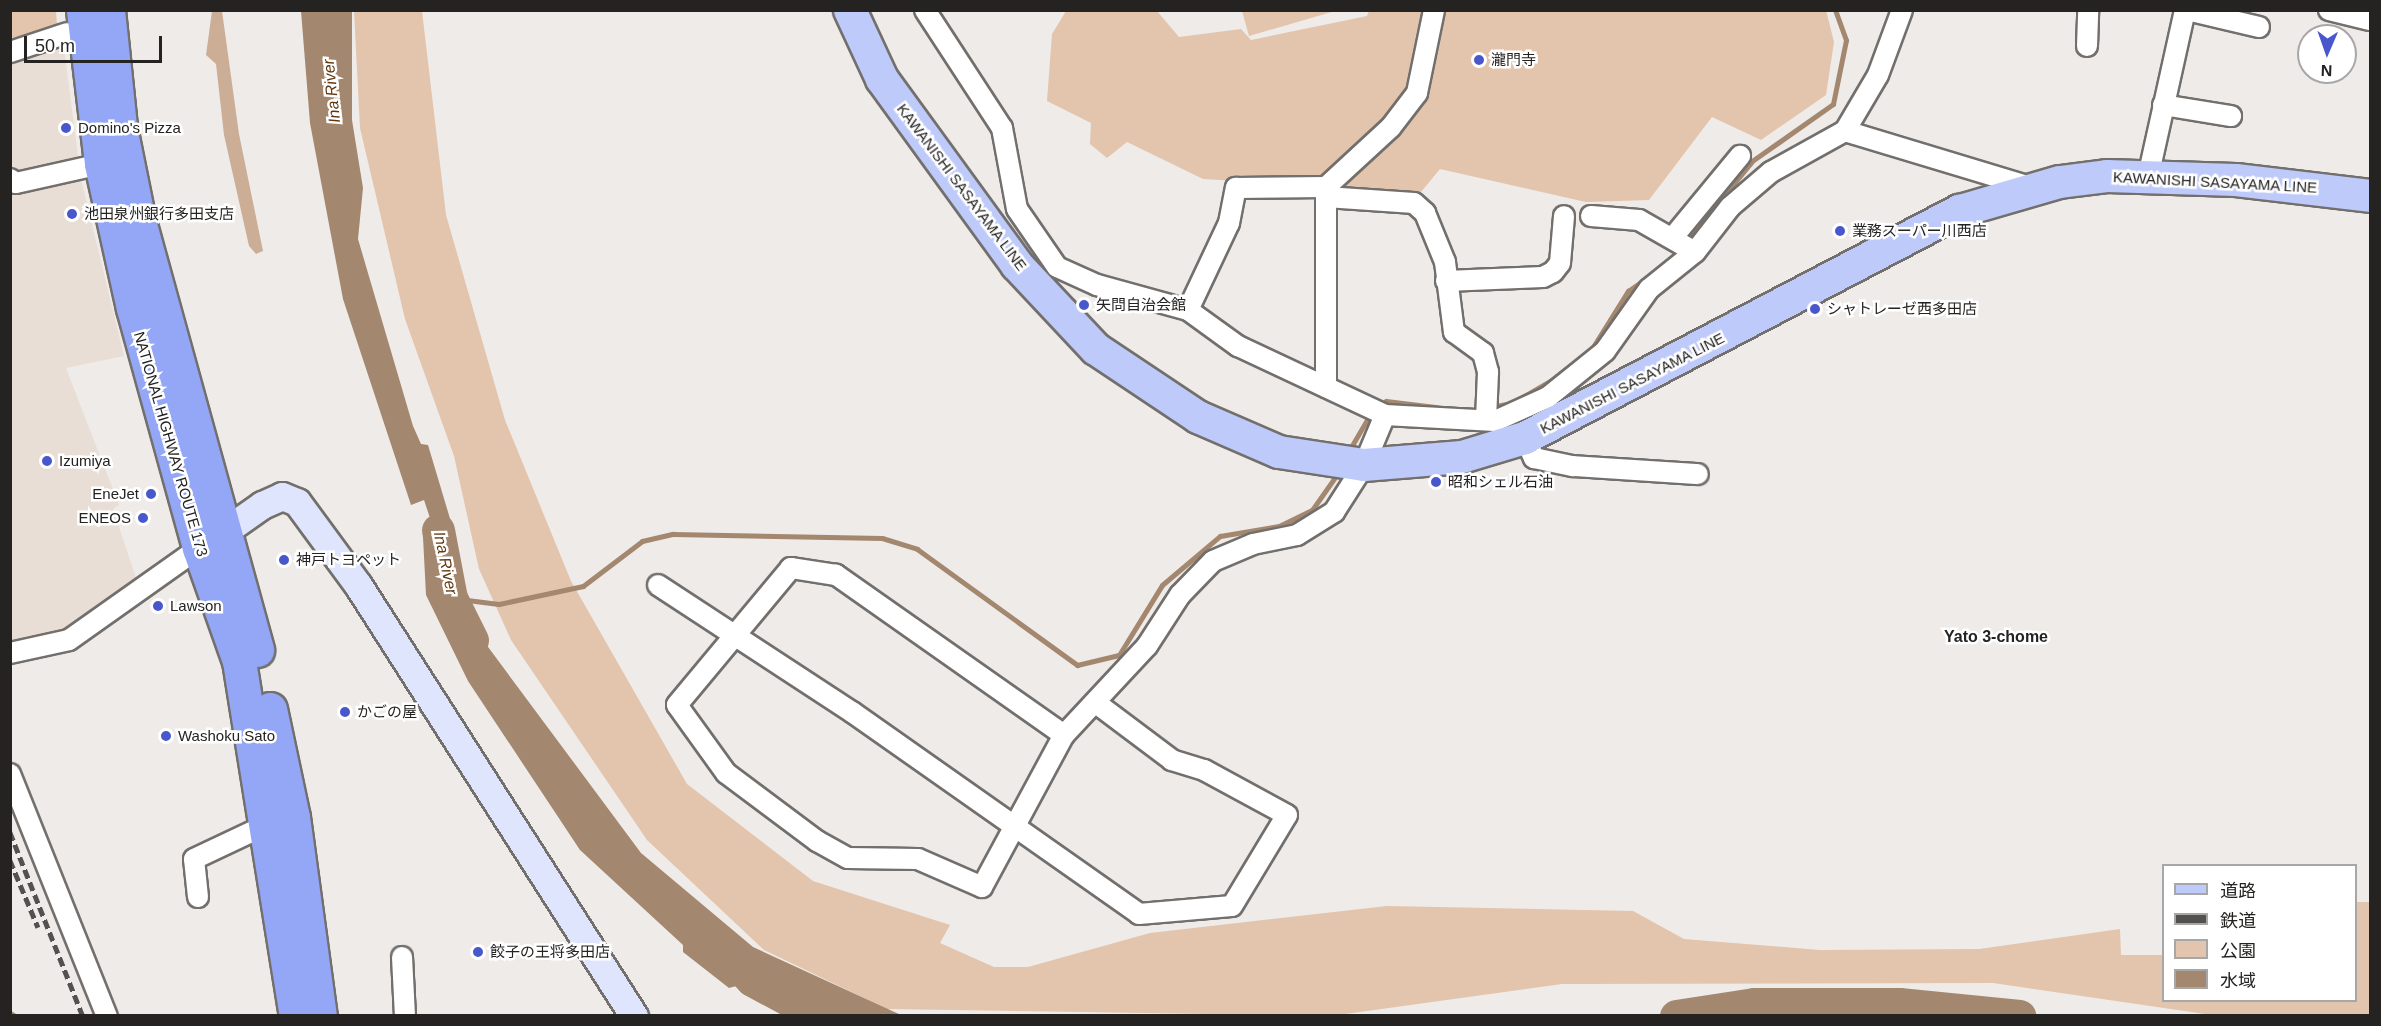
<!DOCTYPE html>
<meta charset="utf-8">
<style>
body{margin:0}
#map{position:relative;width:2381px;height:1026px;overflow:hidden;background:#efebe9;font-family:Helvetica,"Noto Sans JP",sans-serif}
div>[style]{position:absolute}
[style*='--x']{left:calc(var(--x)*1px);top:calc(var(--y)*1px);width:calc(var(--w)*1px);rotate:calc(var(--a)*1deg)}
.built>*{inset:0;background:#e8ded6}
.green>*{inset:0;background:#e3c4ac}
.forest>*{inset:0;background:#ccae96}
.water>*{inset:0;background:#a4876f}
.stream>*{height:5px;margin:-2.5px;padding:0 2.5px;transform-origin:2.5px;border-radius:2.5px;background:#a4876f}
.river>*{height:33px;margin:-16.5px;padding:0 16.5px;transform-origin:16.5px;border-radius:16.5px;background:#a4876f}
.roads{filter:drop-shadow(2px 0 #726f6c) drop-shadow(-2px 0 #726f6c) drop-shadow(0 2px #726f6c) drop-shadow(0 -2px #726f6c)}
.street>*{height:20px;margin:-10px;padding:0 10px;transform-origin:10px;border-radius:10px;background:#fff}
.secondary>*{height:27px;margin:-13.5px;padding:0 13.5px;transform-origin:13.5px;border-radius:13.5px;background:#dfe5fc}
.primary>*{height:32px;margin:-16px;padding:0 16px;transform-origin:16px;border-radius:16px;background:#becafa}
.highway>*{height:33px;margin:-16.5px;padding:0 16.5px;transform-origin:16.5px;border-radius:16.5px;background:#93a7f6}
.rail>*{height:4.5px;margin-top:-2.25px;transform-origin:0;background:repeating-linear-gradient(90deg,#535150 0 9px,transparent 0 13.5px)}
.dots>*{width:16px;height:16px;translate:-50% -50%;box-sizing:border-box;border:3px solid #fff;border-radius:50%}
span{translate:-50% -50%;white-space:nowrap;text-align:center;line-height:1.15;-webkit-text-stroke:5px #fff;paint-order:stroke}
.poi-label{font-size:15px;color:#242322}
.left{translate:0 -50%;text-align:left}
.right{translate:-100% -50%;text-align:right}
.street-label{font-size:15px;color:#242322}
.water-label{font-size:16px;color:#61380f;font-style:italic}
.neighbourhood-label{font-size:16px;color:#242322;font-weight:700}
.frame{position:absolute;inset:0;border:12px solid #242322;pointer-events:none}
.legend{position:absolute;left:2162px;top:864px;width:195px;height:138px;box-sizing:border-box;background:#fff;border:2px solid #a7a7a7;margin:0;padding:8px 10px;list-style:none;font-size:18px;color:#242322}
.legend li{display:flex;align-items:center;gap:12px;height:30px}
.legend b{width:30px;border:2px solid #a7a7a7}
.north{position:absolute;left:2297px;top:24px;width:60px;height:60px;box-sizing:border-box;background:#fff;border:2px solid #a7a7a7;border-radius:50%;rotate:182deg;font-size:16px;font-weight:700;line-height:24px;text-align:center;color:#242322}
.north::after{content:'';display:block;margin:auto;width:21px;height:27px;background:#4858cc;clip-path:polygon(50% 0,100% 100%,50% 72%,0 100%)}
.scale{position:absolute;left:24px;top:36px;width:138px;height:27px;box-sizing:border-box;border:3px solid #242322;border-top:0;padding-left:8px;font-size:18px;line-height:21px;white-space:nowrap;color:#242322;-webkit-text-stroke:4px #fff;paint-order:stroke}
</style>
<div id="map">
<div class="built">
<i style="clip-path:polygon(61px 25px,81px 179px,124px 356px,66px 368px,119px 505px,113px 509px,137px 581px,56px 635px,10px 647px,10px 38px)"></i>
</div>
<div class="green">
<i style="clip-path:polygon(1826px 10px,1834px 42px,1826px 95px,1761px 140px,1712px 117px,1649px 200px,1586px 202px,1440px 169px,1421px 192px,1203px 179px,1127px 142px,1107px 158px,1090px 144px,1091px 123px,1047px 101px,1052px 34px,1066px 11px,1157px 11px,1179px 37px,1241px 29px,1251px 40px,1367px 16px,1369px 11px)"></i>
<i style="clip-path:polygon(10px 11px,56px 11px,57px 26px,11px 38px)"></i>
<i style="clip-path:polygon(354px 11px,422px 11px,446px 215px,505px 420px,571px 581px,687px 784px,813px 881px,950px 925px,940px 943px,994px 967px,1028px 967px,1150px 933px,1387px 906px,1633px 911px,1684px 939px,1820px 950px,1979px 949px,2120px 929px,2121px 955px,2163px 955px,2164px 1000px,2356px 1000px,2356px 902px,2370px 902px,2370px 1015px,2205px 1014px,1993px 983px,1562px 984px,1331px 1016px,887px 1009px,764px 950px,647px 840px,511px 640px,479px 569px,454px 456px,405px 319px,360px 128px)"></i>
<i style="clip-path:polygon(1242px 11px,1242px 10px,1335px 11px,1249px 36px)"></i>
</div>
<div class="forest">
<i style="clip-path:polygon(212px 11px,222px 11px,239px 134px,263px 251px,256px 254px,249px 246px,224px 135px,216px 64px,206px 55px)"></i>
</div>
<div class="water">
<i style="clip-path:polygon(301px 11px,352px 11px,352px 120px,363px 188px,358px 239px,413px 426px,421px 444px,428px 445px,454px 532px,442px 585px,641px 853px,753px 947px,901px 1015px,797px 1015px,777px 995px,779px 987px,747px 983px,729px 988px,683px 952px,683px 945px,580px 850px,468px 681px,426px 595px,423px 537px,435px 533px,424px 500px,411px 505px,343px 299px,310px 123px)"></i>
</div>
<div class="stream">
<i style="--x:1670;--y:261;--w:129;--a:-50.6"></i>
<i style="--x:1752;--y:161;--w:99;--a:-35.1"></i>
<i style="--x:1833;--y:104;--w:65;--a:-78.5"></i>
<i style="--x:1846;--y:40;--w:32;--a:-110"></i>
<i style="--x:1378;--y:407;--w:10;--a:-37"></i>
<i style="--x:1386;--y:401;--w:74;--a:7"></i>
<i style="--x:1468;--y:411;--w:45;--a:-10.3"></i>
<i style="--x:1512;--y:403;--w:44;--a:-30.1"></i>
<i style="--x:1550;--y:381;--w:51;--a:-37.1"></i>
<i style="--x:1591;--y:350;--w:70;--a:-57.9"></i>
<i style="--x:1628;--y:291;--w:33;--a:-35"></i>
<i style="--x:1347;--y:454;--w:48;--a:-59.7"></i>
<i style="--x:451;--y:598;--w:48;--a:7.1"></i>
<i style="--x:499;--y:604;--w:86;--a:-12.1"></i>
<i style="--x:583;--y:586;--w:74;--a:-37.3"></i>
<i style="--x:642;--y:541;--w:32;--a:-13"></i>
<i style="--x:673;--y:534;--w:209;--a:1.1"></i>
<i style="--x:882;--y:538;--w:37;--a:17"></i>
<i style="--x:917;--y:549;--w:198;--a:35.9"></i>
<i style="--x:1077;--y:665;--w:43;--a:-13.4"></i>
<i style="--x:1119;--y:655;--w:82;--a:-58.4"></i>
<i style="--x:1162;--y:585;--w:76;--a:-40.2"></i>
<i style="--x:1220;--y:536;--w:60;--a:-9.6"></i>
<i style="--x:1279;--y:526;--w:37;--a:-26"></i>
<i style="--x:1312;--y:510;--w:45;--a:-54.9"></i>
<i style="--x:10;--y:1013;--w:6;--a:31"></i>
</div>
<div class="river">
<i style="--x:438;--y:530;--w:69;--a:79.2"></i>
<i style="--x:451;--y:598;--w:47;--a:63.4"></i>
<i style="--x:729;--y:956;--w:33;--a:46"></i>
<i style="--x:752;--y:980;--w:76;--a:28.2"></i>
<i style="--x:1676;--y:1016;--w:79;--a:-8.7"></i>
<i style="--x:1754;--y:1004;--w:145;--a:0"></i>
<i style="--x:1899;--y:1004;--w:121;--a:5.7"></i>
</div>
<div class="roads">
<div class="street">
<i style="--x:925;--y:10;--w:141;--a:56.9"></i>
<i style="--x:1002;--y:128;--w:82;--a:79.5"></i>
<i style="--x:1017;--y:209;--w:70;--a:55.4"></i>
<i style="--x:1057;--y:267;--w:44;--a:24.2"></i>
<i style="--x:1097;--y:285;--w:94;--a:15.4"></i>
<i style="--x:1188;--y:310;--w:62;--a:35.8"></i>
<i style="--x:1238;--y:346;--w:162;--a:25.1"></i>
<i style="--x:1385;--y:415;--w:110;--a:3.1"></i>
<i style="--x:1495;--y:421;--w:58;--a:-24.4"></i>
<i style="--x:1548;--y:397;--w:73;--a:-38.9"></i>
<i style="--x:1605;--y:351;--w:76;--a:-54.6"></i>
<i style="--x:1649;--y:289;--w:59;--a:-38.8"></i>
<i style="--x:1695;--y:252;--w:57;--a:-52.1"></i>
<i style="--x:1730;--y:207;--w:54;--a:-40.5"></i>
<i style="--x:1771;--y:172;--w:85;--a:-29"></i>
<i style="--x:1845;--y:131;--w:65;--a:-59.5"></i>
<i style="--x:1878;--y:75;--w:69;--a:-69.7"></i>
<i style="--x:2187;--y:10;--w:74;--a:13.3"></i>
<i style="--x:2329;--y:10;--w:42;--a:13.7"></i>
<i style="--x:2087;--y:46;--w:36;--a:-88"></i>
<i style="--x:10;--y:52;--w:60;--a:-18.4"></i>
<i style="--x:2163;--y:105;--w:69;--a:9.2"></i>
<i style="--x:1845;--y:131;--w:201;--a:16.8"></i>
<i style="--x:2148;--y:177;--w:171;--a:-77.5"></i>
<i style="--x:10;--y:179;--w:7;--a:34"></i>
<i style="--x:16;--y:183;--w:87;--a:-12.6"></i>
<i style="--x:1326;--y:187;--w:200;--a:90"></i>
<i style="--x:1326;--y:197;--w:88;--a:3.9"></i>
<i style="--x:1414;--y:203;--w:15;--a:42"></i>
<i style="--x:1425;--y:213;--w:53;--a:67.8"></i>
<i style="--x:1445;--y:262;--w:71;--a:82.7"></i>
<i style="--x:1454;--y:332;--w:36;--a:36"></i>
<i style="--x:1483;--y:353;--w:20;--a:75"></i>
<i style="--x:1488;--y:372;--w:48;--a:92.4"></i>
<i style="--x:1591;--y:216;--w:48;--a:4.8"></i>
<i style="--x:1639;--y:220;--w:64;--a:29.7"></i>
<i style="--x:1674;--y:236;--w:104;--a:-50.5"></i>
<i style="--x:1446;--y:281;--w:97;--a:-2.4"></i>
<i style="--x:1543;--y:277;--w:11;--a:-27"></i>
<i style="--x:1553;--y:272;--w:11;--a:-52"></i>
<i style="--x:1560;--y:263;--w:47;--a:-85.1"></i>
<i style="--x:1188;--y:310;--w:96;--a:-64.8"></i>
<i style="--x:1229;--y:223;--w:36;--a:-79"></i>
<i style="--x:1236;--y:188;--w:90;--a:-0.6"></i>
<i style="--x:1326;--y:187;--w:88;--a:-42.7"></i>
<i style="--x:1391;--y:127;--w:43;--a:-52.6"></i>
<i style="--x:1417;--y:93;--w:85;--a:-78.4"></i>
<i style="--x:1525;--y:438;--w:22;--a:66"></i>
<i style="--x:1534;--y:458;--w:40;--a:12"></i>
<i style="--x:1573;--y:466;--w:125;--a:3.7"></i>
<i style="--x:658;--y:585;--w:232;--a:33.2"></i>
<i style="--x:852;--y:712;--w:351;--a:35.1"></i>
<i style="--x:1139;--y:914;--w:93;--a:-4.9"></i>
<i style="--x:1232;--y:906;--w:106;--a:-58.9"></i>
<i style="--x:1287;--y:815;--w:94;--a:-151.5"></i>
<i style="--x:1204;--y:770;--w:34;--a:-163"></i>
<i style="--x:1172;--y:760;--w:95;--a:-143.1"></i>
<i style="--x:10;--y:653;--w:60;--a:-12.4"></i>
<i style="--x:69;--y:640;--w:159;--a:-35.3"></i>
<i style="--x:1064;--y:735;--w:279;--a:-144.9"></i>
<i style="--x:836;--y:575;--w:46;--a:-171.2"></i>
<i style="--x:791;--y:568;--w:178;--a:129.8"></i>
<i style="--x:677;--y:705;--w:84;--a:54.2"></i>
<i style="--x:726;--y:773;--w:114;--a:36.8"></i>
<i style="--x:817;--y:841;--w:35;--a:29"></i>
<i style="--x:848;--y:858;--w:70;--a:0.8"></i>
<i style="--x:918;--y:859;--w:70;--a:23.6"></i>
<i style="--x:982;--y:887;--w:173;--a:-61.7"></i>
<i style="--x:1064;--y:735;--w:122;--a:-47"></i>
<i style="--x:1147;--y:646;--w:61;--a:-57.1"></i>
<i style="--x:1180;--y:595;--w:47;--a:-45.9"></i>
<i style="--x:1213;--y:561;--w:43;--a:-23"></i>
<i style="--x:1253;--y:544;--w:45;--a:-11.6"></i>
<i style="--x:1297;--y:535;--w:44;--a:-31.9"></i>
<i style="--x:1334;--y:512;--w:56;--a:-57.4"></i>
<i style="--x:1364;--y:465;--w:54;--a:-67.2"></i>
<i style="--x:10;--y:774;--w:261;--a:68.2"></i>
<i style="--x:198;--y:897;--w:38;--a:-96"></i>
<i style="--x:194;--y:859;--w:82;--a:-25.3"></i>
<i style="--x:402;--y:957;--w:59;--a:87.1"></i>
</div>
<div class="secondary">
<i style="--x:208;--y:543;--w:66;--a:-35.1"></i>
<i style="--x:262;--y:505;--w:22;--a:-24"></i>
<i style="--x:282;--y:496;--w:16;--a:22"></i>
<i style="--x:297;--y:502;--w:103;--a:53.7"></i>
<i style="--x:358;--y:585;--w:512;--a:57.37"></i>
</div>
<div class="primary">
<i style="--x:850;--y:10;--w:76;--a:65.1"></i>
<i style="--x:882;--y:79;--w:230;--a:54"></i>
<i style="--x:1017;--y:265;--w:115;--a:46.8"></i>
<i style="--x:1096;--y:349;--w:123;--a:33.7"></i>
<i style="--x:1198;--y:417;--w:88;--a:23.4"></i>
<i style="--x:1279;--y:452;--w:86;--a:8.7"></i>
<i style="--x:1364;--y:465;--w:98;--a:-4.7"></i>
<i style="--x:1462;--y:457;--w:66;--a:-16.8"></i>
<i style="--x:1525;--y:438;--w:491;--a:-27.6"></i>
<i style="--x:1960;--y:211;--w:104;--a:-16.2"></i>
<i style="--x:2060;--y:182;--w:47;--a:-7.3"></i>
<i style="--x:2107;--y:176;--w:129;--a:1.8"></i>
<i style="--x:2236;--y:180;--w:135;--a:6.8"></i>
</div>
<div class="highway">
<i style="--x:83;--y:10;--w:155;--a:83.3"></i>
<i style="--x:101;--y:164;--w:148;--a:77.5"></i>
<i style="--x:133;--y:308;--w:249;--a:74.6"></i>
<i style="--x:199;--y:548;--w:120;--a:70.5"></i>
<i style="--x:239;--y:661;--w:360;--a:80.9"></i>
<i style="--x:108;--y:10;--w:118;--a:84.1"></i>
<i style="--x:120;--y:127;--w:96;--a:78.6"></i>
<i style="--x:139;--y:221;--w:445;--a:74.6"></i>
<i style="--x:270;--y:709;--w:110;--a:78"></i>
<i style="--x:293;--y:817;--w:201;--a:82.3"></i>
</div>
</div>
<div class="rail">
<i style="--x:10;--y:832;--w:198;--a:68.4"></i>
<i style="--x:10;--y:860;--w:73;--a:67.3"></i>
</div>
<div class="dots">
<i style="left:1479px;top:60px;background:#4858cc"></i>
<i style="left:66px;top:128px;background:#4858cc"></i>
<i style="left:72px;top:214px;background:#4858cc"></i>
<i style="left:1840px;top:231px;background:#4858cc"></i>
<i style="left:1084px;top:305px;background:#4858cc"></i>
<i style="left:1815px;top:309px;background:#4858cc"></i>
<i style="left:47px;top:461px;background:#4858cc"></i>
<i style="left:1436px;top:482px;background:#4858cc"></i>
<i style="left:151px;top:494px;background:#4858cc"></i>
<i style="left:143px;top:518px;background:#4858cc"></i>
<i style="left:284px;top:560px;background:#4858cc"></i>
<i style="left:158px;top:606px;background:#4858cc"></i>
<i style="left:345px;top:712px;background:#4858cc"></i>
<i style="left:166px;top:736px;background:#4858cc"></i>
<i style="left:478px;top:952px;background:#4858cc"></i>
</div>
<div class="poi-label">
<span class="left" style="left:1491px;top:60px">瀧門寺</span>
<span class="left" style="left:78px;top:128px">Domino's Pizza</span>
<span class="left" style="left:84px;top:214px">池田泉州銀行多田支店</span>
<span class="left" style="left:1852px;top:231px">業務スーパー川西店</span>
<span class="left" style="left:1096px;top:305px">矢問自治会館</span>
<span class="left" style="left:1827px;top:309px">シャトレーゼ西多田店</span>
<span class="left" style="left:59px;top:461px">Izumiya</span>
<span class="left" style="left:1448px;top:482px">昭和シェル石油</span>
<span class="right" style="left:139px;top:494px">EneJet</span>
<span class="right" style="left:131px;top:518px">ENEOS</span>
<span class="left" style="left:296px;top:560px">神戸トヨペット</span>
<span class="left" style="left:170px;top:606px">Lawson</span>
<span class="left" style="left:357px;top:712px">かごの屋</span>
<span class="left" style="left:178px;top:736px">Washoku Sato</span>
<span class="left" style="left:490px;top:952px">餃子の王将多田店</span>
</div>
<div class="street-label">
<span style="left:2215px;top:182px;rotate:3deg">KAWANISHI SASAYAMA LINE</span>
<span style="left:962px;top:187px;rotate:53deg">KAWANISHI SASAYAMA LINE</span>
<span style="left:1632px;top:383px;rotate:-27deg">KAWANISHI SASAYAMA LINE</span>
<span style="left:171px;top:444px;rotate:74deg">NATIONAL HIGHWAY ROUTE 173</span>
</div>
<div class="water-label">
<span style="left:332px;top:91px;rotate:-96deg">Ina River</span>
<span style="left:445px;top:563px;rotate:78deg">Ina River</span>
</div>
<div class="neighbourhood-label">
<span style="left:1996px;top:637px">Yato 3-chome</span>
</div>
<div class="frame"></div>
<ul class="legend">
<li><b style="height:8px;background:#becafa"></b>道路</li>
<li><b style="height:8px;background:#535150"></b>鉄道</li>
<li><b style="height:16px;background:#e3c4ac"></b>公園</li>
<li><b style="height:16px;background:#a4876f"></b>水域</li>
</ul>
<div class="north">N</div>
<div class="scale">50 m</div>
</div>
